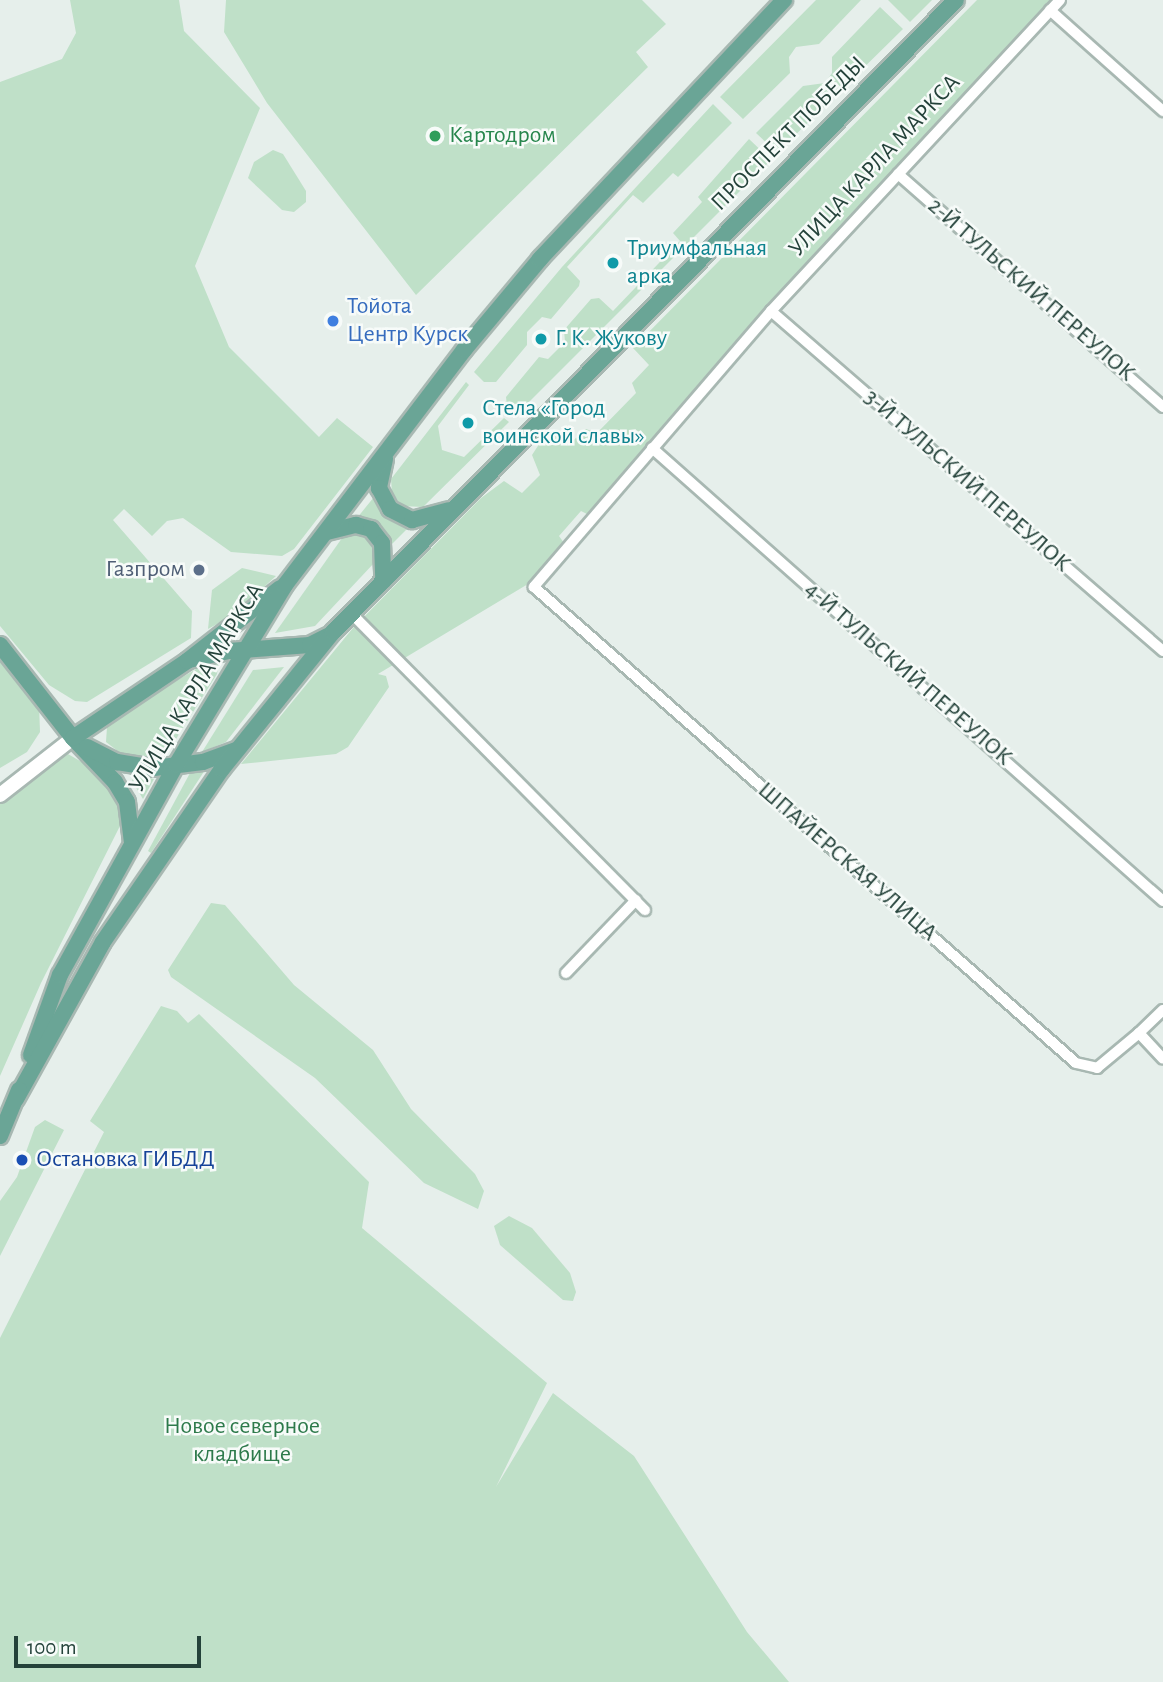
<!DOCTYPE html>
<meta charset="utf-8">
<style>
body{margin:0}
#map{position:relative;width:1163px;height:1682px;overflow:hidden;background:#e6efeb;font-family:"Alegreya Sans",sans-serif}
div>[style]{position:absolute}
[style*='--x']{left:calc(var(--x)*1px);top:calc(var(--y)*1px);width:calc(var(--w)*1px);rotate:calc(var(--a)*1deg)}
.green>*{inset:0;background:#bfe0c8}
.roads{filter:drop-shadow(2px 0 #a8b8b2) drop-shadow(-2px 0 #a8b8b2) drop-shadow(0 2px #a8b8b2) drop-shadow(0 -2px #a8b8b2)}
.minor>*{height:10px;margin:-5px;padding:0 5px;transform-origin:5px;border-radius:5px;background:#fff}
.secondary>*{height:14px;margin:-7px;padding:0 7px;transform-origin:7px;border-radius:7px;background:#fff}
.primary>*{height:16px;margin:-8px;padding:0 8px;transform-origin:8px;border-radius:8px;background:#6aa596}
.dots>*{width:19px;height:19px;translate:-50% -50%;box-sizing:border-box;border:4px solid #f7fbf9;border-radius:50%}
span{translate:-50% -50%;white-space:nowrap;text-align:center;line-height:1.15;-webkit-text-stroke:5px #f7fbf9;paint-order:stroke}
.street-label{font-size:24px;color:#24423a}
.leisure-label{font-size:24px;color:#27864d}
.left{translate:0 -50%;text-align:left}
.culture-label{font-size:24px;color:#0d838f}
.shop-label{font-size:24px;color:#366cbe}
.service-label{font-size:24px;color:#4e5e75}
.right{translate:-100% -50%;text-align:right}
.transit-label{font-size:24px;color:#164399}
.park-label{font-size:24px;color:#2d7a4b}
.scale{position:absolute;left:14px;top:1636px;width:187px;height:32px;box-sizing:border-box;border:4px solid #24423a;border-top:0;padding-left:9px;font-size:21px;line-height:24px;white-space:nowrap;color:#24423a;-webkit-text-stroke:5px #f7fbf9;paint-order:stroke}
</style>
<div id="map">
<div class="green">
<i style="clip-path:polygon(70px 0,179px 0,184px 31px,260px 108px,195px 266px,229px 347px,319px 437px,337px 418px,373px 447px,294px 549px,282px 556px,231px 552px,183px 518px,167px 521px,152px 536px,124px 509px,113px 520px,192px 611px,191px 638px,87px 702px,75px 701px,49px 685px,0 626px,0 82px,62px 59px,76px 33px)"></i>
<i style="clip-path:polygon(226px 0,642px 0,666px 24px,636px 52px,648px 67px,416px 295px,267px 103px,224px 32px)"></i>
<i style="clip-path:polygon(816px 0,861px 0,819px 44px,796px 47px,789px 57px,790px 73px,743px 119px,720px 97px)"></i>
<i style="clip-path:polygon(888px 0,932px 0,910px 22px)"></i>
<i style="clip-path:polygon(977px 0,1054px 0,861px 207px,589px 515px,581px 511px,559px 536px,564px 543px,528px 584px,378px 674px,386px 676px,389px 687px,348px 747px,336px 754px,241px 764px,353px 628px,481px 498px,504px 481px,522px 493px,540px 475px,532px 455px,549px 429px,567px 446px,586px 429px,597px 433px,636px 393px,632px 383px,649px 365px,633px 348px)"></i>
<i style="clip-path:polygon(880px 7px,903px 29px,777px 153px,756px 133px,803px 86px,825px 83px,832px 73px,832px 57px)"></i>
<i style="clip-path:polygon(713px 104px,732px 123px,678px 177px,673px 173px,643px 203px,633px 195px,567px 267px,580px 281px,579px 286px,551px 319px,542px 317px,527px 332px,527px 345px,496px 382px,484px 382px,474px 372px,562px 267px)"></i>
<i style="clip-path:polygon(749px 139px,771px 160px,518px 413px,507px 406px,506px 397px,539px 357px,548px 359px,565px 342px,564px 330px,591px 299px,599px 298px,613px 311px,680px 241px,673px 233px,702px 202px,698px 197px)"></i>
<i style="clip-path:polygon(273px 150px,283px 154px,306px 191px,306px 202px,294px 212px,282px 210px,248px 178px,254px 162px)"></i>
<i style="clip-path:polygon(466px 382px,469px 385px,438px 426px,442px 450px,464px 457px,504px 418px,509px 422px,423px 507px,402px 506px,392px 493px,391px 479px)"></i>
<i style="clip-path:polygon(374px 497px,387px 518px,408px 528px,390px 546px,385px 530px,377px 523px,357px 518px)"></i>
<i style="clip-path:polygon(347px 531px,371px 540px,375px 562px,315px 626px,275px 633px)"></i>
<i style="clip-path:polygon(242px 568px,276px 576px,233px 615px,208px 629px,212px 590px)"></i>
<i style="clip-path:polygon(0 654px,39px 704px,40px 732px,27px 752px,0 768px)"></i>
<i style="clip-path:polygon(212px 660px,219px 661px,217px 674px,166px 755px,141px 757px,119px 752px,106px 742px,107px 727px,127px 709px)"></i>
<i style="clip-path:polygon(284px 667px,226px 742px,202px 752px,253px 670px)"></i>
<i style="clip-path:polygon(68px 754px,92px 768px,122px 808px,124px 818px,41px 983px,0 1076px,0 798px)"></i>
<i style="clip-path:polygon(205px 770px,151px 853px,148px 851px,190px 773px)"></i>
<i style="clip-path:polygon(134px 774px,154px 779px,143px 799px,132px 781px)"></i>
<i style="clip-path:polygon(211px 903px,225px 905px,294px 985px,373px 1050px,411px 1109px,475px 1174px,484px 1191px,478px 1209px,424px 1183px,315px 1078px,171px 977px,168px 970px)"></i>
<i style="clip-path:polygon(161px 1006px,177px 1011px,188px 1023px,199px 1014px,369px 1182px,362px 1228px,547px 1383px,496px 1487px,553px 1393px,634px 1456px,747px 1632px,789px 1682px,0 1682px,0 1338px,104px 1132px,90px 1121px)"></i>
<i style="clip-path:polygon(45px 1120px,64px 1130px,0 1256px,0 1201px,17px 1177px,35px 1127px)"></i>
<i style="clip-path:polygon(509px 1216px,532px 1228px,570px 1273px,576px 1292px,573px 1301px,563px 1300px,500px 1245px,494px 1226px)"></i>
</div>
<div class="roads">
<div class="minor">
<i style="--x:1060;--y:0;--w:425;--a:132.9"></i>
<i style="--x:771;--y:311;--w:364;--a:130.7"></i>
<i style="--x:534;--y:587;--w:721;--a:41.29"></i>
<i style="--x:1076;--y:1063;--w:22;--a:13"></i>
<i style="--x:1097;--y:1068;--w:55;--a:-39.8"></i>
<i style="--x:1139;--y:1033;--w:35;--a:47"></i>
<i style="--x:1050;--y:10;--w:152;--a:41.8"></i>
<i style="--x:898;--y:174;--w:353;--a:41.3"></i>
<i style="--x:771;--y:311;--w:519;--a:40.94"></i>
<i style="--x:652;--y:448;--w:683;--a:41.56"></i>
<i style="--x:351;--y:613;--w:418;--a:45.3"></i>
<i style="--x:566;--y:973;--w:101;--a:-46.2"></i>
<i style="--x:1139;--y:1033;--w:33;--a:-44"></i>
</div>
<div class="secondary">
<i style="--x:0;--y:795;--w:93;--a:-38"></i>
</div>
<div class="primary">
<i style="--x:385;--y:459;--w:30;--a:102"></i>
<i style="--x:379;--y:488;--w:24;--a:62"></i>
<i style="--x:390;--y:509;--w:25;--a:27"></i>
<i style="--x:412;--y:520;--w:38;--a:-15"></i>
<i style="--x:327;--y:532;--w:30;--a:-14"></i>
<i style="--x:356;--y:525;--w:16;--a:15"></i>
<i style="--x:371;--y:529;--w:18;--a:52"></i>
<i style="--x:382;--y:543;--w:38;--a:88"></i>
<i style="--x:0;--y:645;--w:118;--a:51.9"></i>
<i style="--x:73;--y:738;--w:61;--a:46.3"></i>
<i style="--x:115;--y:782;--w:23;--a:59"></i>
<i style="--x:127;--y:802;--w:39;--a:83"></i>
<i style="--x:189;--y:660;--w:41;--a:-12.7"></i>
<i style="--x:229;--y:651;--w:81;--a:-4.2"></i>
<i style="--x:310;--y:645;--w:20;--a:-27"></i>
<i style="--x:73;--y:738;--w:138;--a:-34"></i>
<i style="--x:187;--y:661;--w:118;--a:-38.1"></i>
<i style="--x:87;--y:747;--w:34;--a:27"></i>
<i style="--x:117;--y:762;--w:37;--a:9"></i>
<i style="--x:154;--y:768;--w:49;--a:-7"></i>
<i style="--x:203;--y:762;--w:35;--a:-20"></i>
<i style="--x:31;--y:1055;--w:85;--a:-70.1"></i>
<i style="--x:60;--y:975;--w:240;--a:-61.1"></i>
<i style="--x:176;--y:765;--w:210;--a:-58.8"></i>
<i style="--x:285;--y:585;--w:295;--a:-52.7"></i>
<i style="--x:464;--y:350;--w:119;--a:-50.1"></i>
<i style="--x:540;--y:259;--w:356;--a:-46.7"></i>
<i style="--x:16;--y:1099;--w:179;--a:-61"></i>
<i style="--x:103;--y:942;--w:210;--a:-55.5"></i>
<i style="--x:222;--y:769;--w:176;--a:-51"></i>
<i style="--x:333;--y:632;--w:887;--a:-45.41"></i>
<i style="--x:0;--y:1136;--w:50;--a:-67.6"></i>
</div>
</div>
<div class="dots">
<i style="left:435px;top:136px;background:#2e9e5b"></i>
<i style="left:613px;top:263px;background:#0f9aa8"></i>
<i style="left:333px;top:321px;background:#3f7fe0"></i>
<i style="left:541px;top:339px;background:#0f9aa8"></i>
<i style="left:468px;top:423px;background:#0f9aa8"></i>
<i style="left:199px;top:570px;background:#5c6f8a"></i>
<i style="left:22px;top:1160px;background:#1a4fb4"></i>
</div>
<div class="street-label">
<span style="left:789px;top:134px;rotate:-45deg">ПРОСПЕКТ ПОБЕДЫ</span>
<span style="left:875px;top:166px;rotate:-47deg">УЛИЦА КАРЛА МАРКСА</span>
<span style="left:1031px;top:290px;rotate:41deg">2-Й ТУЛЬСКИЙ ПЕРЕУЛОК</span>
<span style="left:967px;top:481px;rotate:41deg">3-Й ТУЛЬСКИЙ ПЕРЕУЛОК</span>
<span style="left:908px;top:674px;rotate:41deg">4-Й ТУЛЬСКИЙ ПЕРЕУЛОК</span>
<span style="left:197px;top:688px;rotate:-59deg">УЛИЦА КАРЛА МАРКСА</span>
<span style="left:847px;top:862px;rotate:41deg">ШПАЙЕРСКАЯ УЛИЦА</span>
</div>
<div class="leisure-label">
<span class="left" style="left:449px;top:136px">Картодром</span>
</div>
<div class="culture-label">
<span class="left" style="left:627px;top:263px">Триумфальная<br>арка</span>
<span class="left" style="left:555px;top:339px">Г. К. Жукову</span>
<span class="left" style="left:482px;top:423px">Стела «Город<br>воинской славы»</span>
</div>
<div class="shop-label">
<span class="left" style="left:347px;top:321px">Тойота<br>Центр Курск</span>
</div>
<div class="service-label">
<span class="right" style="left:185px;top:570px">Газпром</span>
</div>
<div class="transit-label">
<span class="left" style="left:36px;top:1160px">Остановка ГИБДД</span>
</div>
<div class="park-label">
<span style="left:242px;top:1441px">Новое северное<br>кладбище</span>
</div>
<div class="scale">100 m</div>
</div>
